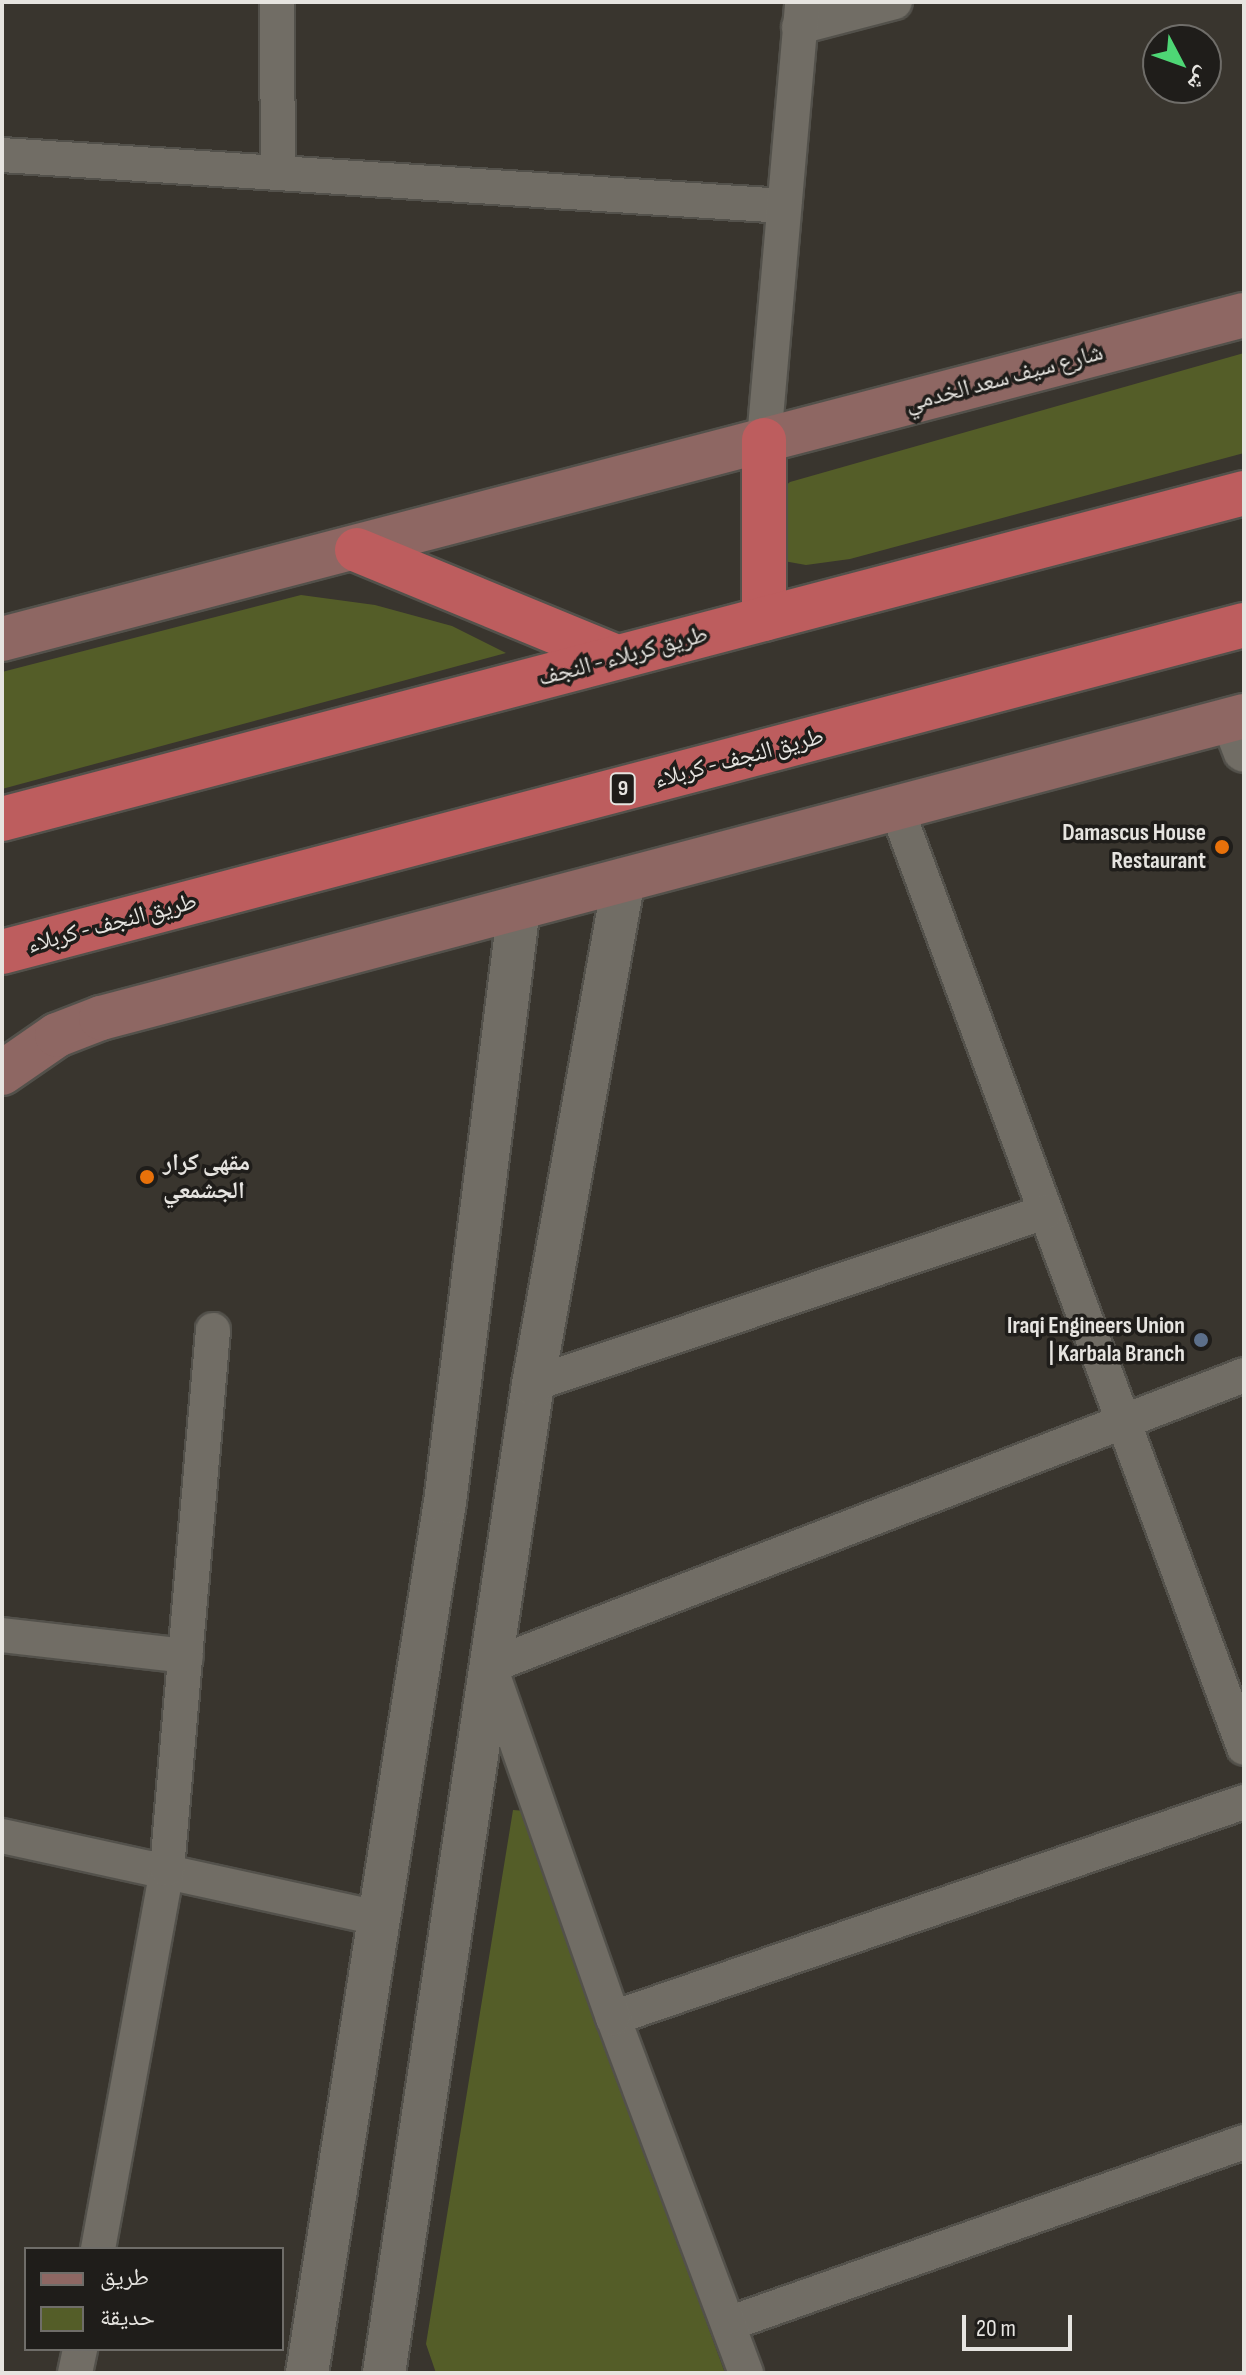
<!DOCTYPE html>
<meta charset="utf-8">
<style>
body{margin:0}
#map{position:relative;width:1246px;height:2375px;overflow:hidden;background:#39352e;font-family:"Sofia Sans Condensed","Noto Naskh Arabic",sans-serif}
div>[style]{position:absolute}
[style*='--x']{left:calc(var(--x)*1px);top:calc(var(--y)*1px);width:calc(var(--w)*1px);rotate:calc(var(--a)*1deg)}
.green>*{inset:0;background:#545d28}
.roads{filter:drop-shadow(2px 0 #53514b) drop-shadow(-2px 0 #53514b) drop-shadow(0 2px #53514b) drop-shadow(0 -2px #53514b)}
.minor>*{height:34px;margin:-17px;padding:0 17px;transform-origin:17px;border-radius:17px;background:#716d65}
.tertiary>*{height:42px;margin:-21px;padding:0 21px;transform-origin:21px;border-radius:21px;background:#716d65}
.secondary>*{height:44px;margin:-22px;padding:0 22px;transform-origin:22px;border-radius:22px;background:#8e6763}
.trunk>*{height:44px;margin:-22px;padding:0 22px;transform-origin:22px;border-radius:22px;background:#bd5d5e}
.dots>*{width:22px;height:22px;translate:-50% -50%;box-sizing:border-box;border:4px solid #1f1d1a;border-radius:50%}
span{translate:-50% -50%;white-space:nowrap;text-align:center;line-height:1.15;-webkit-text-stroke:7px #1f1d1a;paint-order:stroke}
.shield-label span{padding:2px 6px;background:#1f1d1a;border:2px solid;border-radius:6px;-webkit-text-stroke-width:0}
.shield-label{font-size:22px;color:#e6e4e0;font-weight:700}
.street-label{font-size:24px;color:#e6e4e0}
.poi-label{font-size:24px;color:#e6e4e0;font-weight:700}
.right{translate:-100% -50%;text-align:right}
.left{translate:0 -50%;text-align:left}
.frame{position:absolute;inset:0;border:4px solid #e6e4e0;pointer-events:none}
.legend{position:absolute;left:24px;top:2247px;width:260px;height:104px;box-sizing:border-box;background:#1f1d1a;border:2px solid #6f6d69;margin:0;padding:10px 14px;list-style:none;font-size:24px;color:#e6e4e0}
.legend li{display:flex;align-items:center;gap:16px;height:40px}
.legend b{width:40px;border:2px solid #6f6d69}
.north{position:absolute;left:1142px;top:24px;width:80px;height:80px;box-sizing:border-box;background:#1f1d1a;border:2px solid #6f6d69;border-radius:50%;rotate:131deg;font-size:22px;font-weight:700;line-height:32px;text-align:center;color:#e6e4e0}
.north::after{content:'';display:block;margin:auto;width:28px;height:36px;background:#4ed675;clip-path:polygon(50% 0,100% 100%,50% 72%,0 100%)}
.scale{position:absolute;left:962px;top:2315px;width:110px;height:36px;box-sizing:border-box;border:4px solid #e6e4e0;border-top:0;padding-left:10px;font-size:24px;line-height:28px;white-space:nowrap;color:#e6e4e0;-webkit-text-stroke:6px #1f1d1a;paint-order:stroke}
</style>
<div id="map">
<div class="green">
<i style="clip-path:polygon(1244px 353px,1244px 453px,850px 559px,806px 565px,778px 560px,769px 499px,790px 482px)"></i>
<i style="clip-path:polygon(301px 595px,375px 605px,452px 626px,506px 653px,2px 789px,2px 672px)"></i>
<i style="clip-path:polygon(513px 1810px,539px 1812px,577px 1967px,725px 2373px,436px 2373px,426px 2344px)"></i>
</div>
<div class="roads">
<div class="minor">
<i style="--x:277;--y:2;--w:171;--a:89.7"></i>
<i style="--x:799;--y:27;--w:99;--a:-14.6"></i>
<i style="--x:2;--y:155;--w:784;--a:3.73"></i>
<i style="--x:764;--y:440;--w:440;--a:-85"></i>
<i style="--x:896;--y:807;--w:1003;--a:69.7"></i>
<i style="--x:533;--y:1384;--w:540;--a:-18.57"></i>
<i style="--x:2;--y:1635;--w:185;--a:6.5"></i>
<i style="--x:2;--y:1836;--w:386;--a:12.3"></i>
<i style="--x:613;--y:2018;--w:667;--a:-18.9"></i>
<i style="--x:98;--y:2249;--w:386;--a:-79.7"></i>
<i style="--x:167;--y:1869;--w:541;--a:-85.12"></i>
<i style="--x:728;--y:2324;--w:547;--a:-19.43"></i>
<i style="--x:75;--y:2373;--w:25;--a:-78"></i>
<i style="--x:746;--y:2373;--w:379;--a:-110.5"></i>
<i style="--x:613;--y:2018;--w:373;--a:-109.3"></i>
<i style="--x:490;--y:1666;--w:808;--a:-21.1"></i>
</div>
<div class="tertiary">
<i style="--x:1232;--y:719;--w:34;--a:69"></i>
<i style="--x:307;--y:2373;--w:882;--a:-81"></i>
<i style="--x:445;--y:1502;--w:600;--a:-82.91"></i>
<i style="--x:384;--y:2373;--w:1000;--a:-81.43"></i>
<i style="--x:533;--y:1384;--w:513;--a:-79.79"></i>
</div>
<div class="secondary">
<i style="--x:2;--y:639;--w:1284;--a:-14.62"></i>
<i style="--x:2;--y:1073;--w:67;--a:-34.6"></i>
<i style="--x:57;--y:1035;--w:47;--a:-21.1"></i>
<i style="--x:101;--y:1018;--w:1182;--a:-14.8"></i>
</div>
<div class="trunk">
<i style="--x:764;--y:440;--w:179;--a:90"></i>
<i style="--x:357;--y:550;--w:281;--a:22.4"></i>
<i style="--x:2;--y:819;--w:1284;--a:-14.71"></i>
<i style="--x:2;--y:952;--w:1284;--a:-14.75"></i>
</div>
</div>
<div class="dots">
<i style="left:1222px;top:847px;background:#e8710a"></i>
<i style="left:147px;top:1177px;background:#e8710a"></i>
<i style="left:1201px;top:1340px;background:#5c6f8a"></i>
</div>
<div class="shield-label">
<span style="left:623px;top:789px">9</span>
</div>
<div class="street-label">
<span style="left:1004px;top:378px;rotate:-15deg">شارع سيف سعد الخدمي</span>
<span style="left:623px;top:656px;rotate:-15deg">طريق كربلاء - النجف</span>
<span style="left:739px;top:758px;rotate:-15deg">طريق النجف - كربلاء</span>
<span style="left:112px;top:923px;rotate:-15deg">طريق النجف - كربلاء</span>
</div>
<div class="poi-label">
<span class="right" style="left:1206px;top:847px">Damascus House<br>Restaurant</span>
<span class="left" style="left:163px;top:1177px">مقهى كرار<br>الجشمعي</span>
<span class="right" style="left:1185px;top:1340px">Iraqi Engineers Union<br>| Karbala Branch</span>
</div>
<div class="frame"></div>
<ul class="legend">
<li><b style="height:10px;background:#8e6763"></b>طريق</li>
<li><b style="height:22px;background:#545d28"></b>حديقة</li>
</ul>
<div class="north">ش</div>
<div class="scale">20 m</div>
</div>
